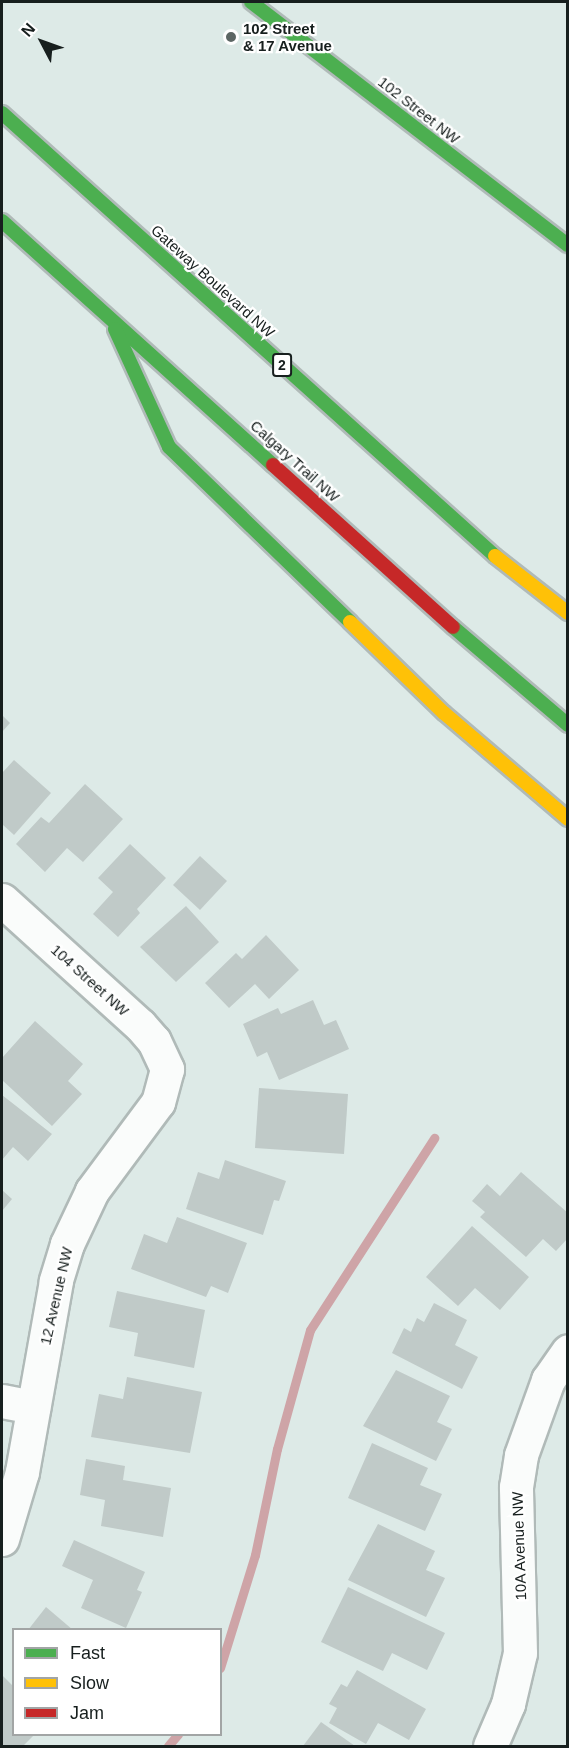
<!DOCTYPE html>
<style>
body{margin:0}
#map{position:relative;width:569px;height:1748px;overflow:hidden;background:#ddeae7;font-family:Helvetica,sans-serif}
div>[style]{position:absolute}
[style*='--x']{left:calc(var(--x)*1px);top:calc(var(--y)*1px);width:calc(var(--w)*1px);rotate:calc(var(--a)*1deg)}
.stream>*{height:9px;margin:-4.5px;padding:0 4.5px;transform-origin:4.5px;border-radius:4.5px;background:#cea4a7}
.building>*{inset:0;background:#c0cac8}
.roads{filter:drop-shadow(2px 0 #b0bab8) drop-shadow(-2px 0 #b0bab8) drop-shadow(0 2px #b0bab8) drop-shadow(0 -2px #b0bab8)}
.street>*{height:33px;margin:-16.5px;padding:0 16.5px;transform-origin:16.5px;border-radius:16.5px;background:#fafcfb}
.fast>*{height:14px;margin:-7px;padding:0 7px;transform-origin:7px;border-radius:7px;background:#4caf50}
.slow>*{height:14px;margin:-7px;padding:0 7px;transform-origin:7px;border-radius:7px;background:#ffc107}
.jam>*{height:14px;margin:-7px;padding:0 7px;transform-origin:7px;border-radius:7px;background:#c62828}
.dots>*{width:16px;height:16px;translate:-50% -50%;box-sizing:border-box;border:3px solid #fff;border-radius:50%}
span{translate:-50% -50%;white-space:nowrap;text-align:center;line-height:1.15;-webkit-text-stroke:4.5px #fff;paint-order:stroke}
.shield-label span{padding:2px 4px;background:#fff;border:2px solid;border-radius:4px;-webkit-text-stroke-width:0}
.shield-label{font-size:14px;color:#171f1e;font-weight:700}
.poi-label{font-size:15px;color:#171f1e;font-weight:700}
.left{translate:0 -50%;text-align:left}
.street-label{font-size:15px;color:#171f1e}
.frame{position:absolute;inset:0;border:3px solid #171f1e;pointer-events:none}
.legend{position:absolute;left:12px;top:1628px;width:210px;height:108px;box-sizing:border-box;background:#fff;border:2px solid #a2a5a5;margin:0;padding:8px 10px;list-style:none;font-size:18px;color:#171f1e}
.legend li{display:flex;align-items:center;gap:12px;height:30px}
.legend b{width:30px;border:2px solid #a2a5a5}
.north{position:absolute;left:12px;top:12px;width:60px;height:60px;-webkit-text-stroke:4px #fff;paint-order:stroke;rotate:311deg;font-size:16px;font-weight:700;line-height:24px;text-align:center;color:#171f1e}
.north::after{content:'';display:block;margin:auto;width:21px;height:27px;background:#171f1e;clip-path:polygon(50% 0,100% 100%,50% 72%,0 100%)}
</style>
<div id="map">
<div class="stream">
<i style="--x:220;--y:1668;--w:118;--a:-72.8"></i>
<i style="--x:255;--y:1555;--w:108;--a:-78.3"></i>
<i style="--x:277;--y:1449;--w:123;--a:-74.5"></i>
<i style="--x:310;--y:1330;--w:229;--a:-57.1"></i>
<i style="--x:168;--y:1746;--w:16;--a:-50"></i>
</div>
<div class="building">
<i style="clip-path:polygon(2px 715px,10px 723px,2px 732px)"></i>
<i style="clip-path:polygon(14px 760px,51px 793px,14px 835px,2px 824px,2px 773px)"></i>
<i style="clip-path:polygon(85px 784px,123px 819px,83px 862px,67px 848px,45px 872px,16px 844px,41px 817px,49px 823px)"></i>
<i style="clip-path:polygon(130px 844px,166px 878px,137px 909px,140px 913px,118px 937px,93px 914px,113px 892px,98px 878px)"></i>
<i style="clip-path:polygon(200px 856px,227px 881px,200px 910px,173px 885px)"></i>
<i style="clip-path:polygon(186px 906px,219px 942px,176px 982px,140px 947px)"></i>
<i style="clip-path:polygon(266px 935px,299px 970px,269px 999px,255px 984px,229px 1008px,205px 983px,236px 953px,242px 959px)"></i>
<i style="clip-path:polygon(313px 1000px,324px 1025px,336px 1020px,349px 1049px,279px 1080px,267px 1052px,257px 1057px,243px 1024px,278px 1008px,281px 1014px)"></i>
<i style="clip-path:polygon(35px 1021px,83px 1064px,68px 1081px,82px 1094px,52px 1126px,2px 1080px,2px 1058px)"></i>
<i style="clip-path:polygon(259px 1088px,348px 1094px,344px 1154px,255px 1148px)"></i>
<i style="clip-path:polygon(2px 1095px,52px 1134px,28px 1161px,13px 1147px,2px 1160px)"></i>
<i style="clip-path:polygon(225px 1160px,286px 1181px,279px 1201px,274px 1200px,263px 1235px,186px 1209px,198px 1172px,219px 1179px)"></i>
<i style="clip-path:polygon(521px 1172px,568px 1213px,568px 1238px,556px 1251px,543px 1239px,526px 1257px,480px 1217px,485px 1212px,472px 1201px,487px 1184px,500px 1196px)"></i>
<i style="clip-path:polygon(2px 1190px,12px 1199px,2px 1211px)"></i>
<i style="clip-path:polygon(177px 1217px,247px 1243px,228px 1293px,211px 1286px,206px 1297px,131px 1269px,144px 1234px,167px 1243px)"></i>
<i style="clip-path:polygon(472px 1226px,529px 1277px,500px 1310px,475px 1288px,458px 1306px,426px 1277px)"></i>
<i style="clip-path:polygon(117px 1291px,205px 1310px,194px 1368px,134px 1356px,138px 1333px,109px 1327px)"></i>
<i style="clip-path:polygon(434px 1303px,467px 1320px,455px 1345px,478px 1357px,462px 1389px,392px 1353px,404px 1328px,411px 1332px,417px 1318px,424px 1322px)"></i>
<i style="clip-path:polygon(396px 1370px,450px 1396px,437px 1422px,452px 1429px,436px 1461px,363px 1426px)"></i>
<i style="clip-path:polygon(127px 1377px,202px 1392px,190px 1453px,91px 1437px,99px 1394px,123px 1399px)"></i>
<i style="clip-path:polygon(372px 1443px,428px 1468px,420px 1485px,442px 1494px,425px 1531px,348px 1498px)"></i>
<i style="clip-path:polygon(86px 1459px,125px 1466px,123px 1480px,171px 1488px,163px 1537px,101px 1526px,105px 1500px,80px 1495px)"></i>
<i style="clip-path:polygon(378px 1524px,435px 1551px,426px 1570px,445px 1578px,426px 1617px,348px 1580px)"></i>
<i style="clip-path:polygon(74px 1540px,145px 1572px,137px 1590px,142px 1592px,126px 1628px,81px 1608px,93px 1580px,62px 1566px)"></i>
<i style="clip-path:polygon(348px 1587px,445px 1633px,427px 1670px,392px 1653px,383px 1671px,321px 1642px)"></i>
<i style="clip-path:polygon(46px 1607px,73px 1630px,28px 1630px)"></i>
<i style="clip-path:polygon(357px 1670px,426px 1709px,409px 1740px,378px 1723px,366px 1744px,329px 1723px,337px 1708px,329px 1704px,341px 1684px,347px 1687px)"></i>
<i style="clip-path:polygon(2px 1675px,14px 1687px,14px 1734px,35px 1734px,23px 1746px,2px 1746px)"></i>
<i style="clip-path:polygon(321px 1722px,355px 1746px,303px 1746px)"></i>
</div>
<div class="roads">
<div class="street">
<i style="--x:2;--y:900;--w:186;--a:42.2"></i>
<i style="--x:140;--y:1025;--w:21;--a:49"></i>
<i style="--x:154;--y:1041;--w:31;--a:65"></i>
<i style="--x:167;--y:1069;--w:34;--a:105"></i>
<i style="--x:158;--y:1102;--w:111;--a:126.6"></i>
<i style="--x:92;--y:1191;--w:59;--a:115.3"></i>
<i style="--x:67;--y:1244;--w:39;--a:107"></i>
<i style="--x:56;--y:1281;--w:194;--a:100.1"></i>
<i style="--x:22;--y:1472;--w:70;--a:106.6"></i>
<i style="--x:2;--y:1401;--w:32;--a:11"></i>
<i style="--x:490;--y:1746;--w:46;--a:-66.8"></i>
<i style="--x:508;--y:1704;--w:52;--a:-76.8"></i>
<i style="--x:520;--y:1653;--w:166;--a:-91.4"></i>
<i style="--x:516;--y:1487;--w:32;--a:-81"></i>
<i style="--x:521;--y:1455;--w:80;--a:-70.2"></i>
<i style="--x:548;--y:1380;--w:35;--a:-55"></i>
</div>
<div class="fast">
<i style="--x:251;--y:2;--w:399;--a:37.5"></i>
<i style="--x:2;--y:113;--w:663;--a:41.94"></i>
<i style="--x:2;--y:221;--w:365;--a:42"></i>
<i style="--x:115;--y:329;--w:130;--a:65.4"></i>
<i style="--x:169;--y:447;--w:252;--a:44"></i>
<i style="--x:453;--y:627;--w:151;--a:40.4"></i>
</div>
<div class="slow">
<i style="--x:495;--y:556;--w:93;--a:38"></i>
<i style="--x:350;--y:622;--w:131;--a:44.1"></i>
<i style="--x:444;--y:713;--w:163;--a:40.5"></i>
</div>
<div class="jam">
<i style="--x:273;--y:465;--w:242;--a:42"></i>
</div>
</div>
<div class="dots">
<i style="left:231px;top:37px;background:#5c6664"></i>
</div>
<div class="shield-label">
<span style="left:282px;top:365px">2</span>
</div>
<div class="poi-label">
<span class="left" style="left:243px;top:37px">102 Street<br>&amp; 17 Avenue</span>
</div>
<div class="street-label">
<span style="left:419px;top:110px;rotate:38deg">102 Street NW</span>
<span style="left:213px;top:281px;rotate:42deg">Gateway Boulevard NW</span>
<span style="left:295px;top:461px;rotate:42deg">Calgary Trail NW</span>
<span style="left:90px;top:980px;rotate:42deg">104 Street NW</span>
<span style="left:56px;top:1296px;rotate:-77deg">12 Avenue NW</span>
<span style="left:519px;top:1546px;rotate:-92deg">10A Avenue NW</span>
</div>
<div class="frame"></div>
<ul class="legend">
<li><b style="height:8px;background:#4caf50"></b>Fast</li>
<li><b style="height:8px;background:#ffc107"></b>Slow</li>
<li><b style="height:8px;background:#c62828"></b>Jam</li>
</ul>
<div class="north">N</div>
</div>
